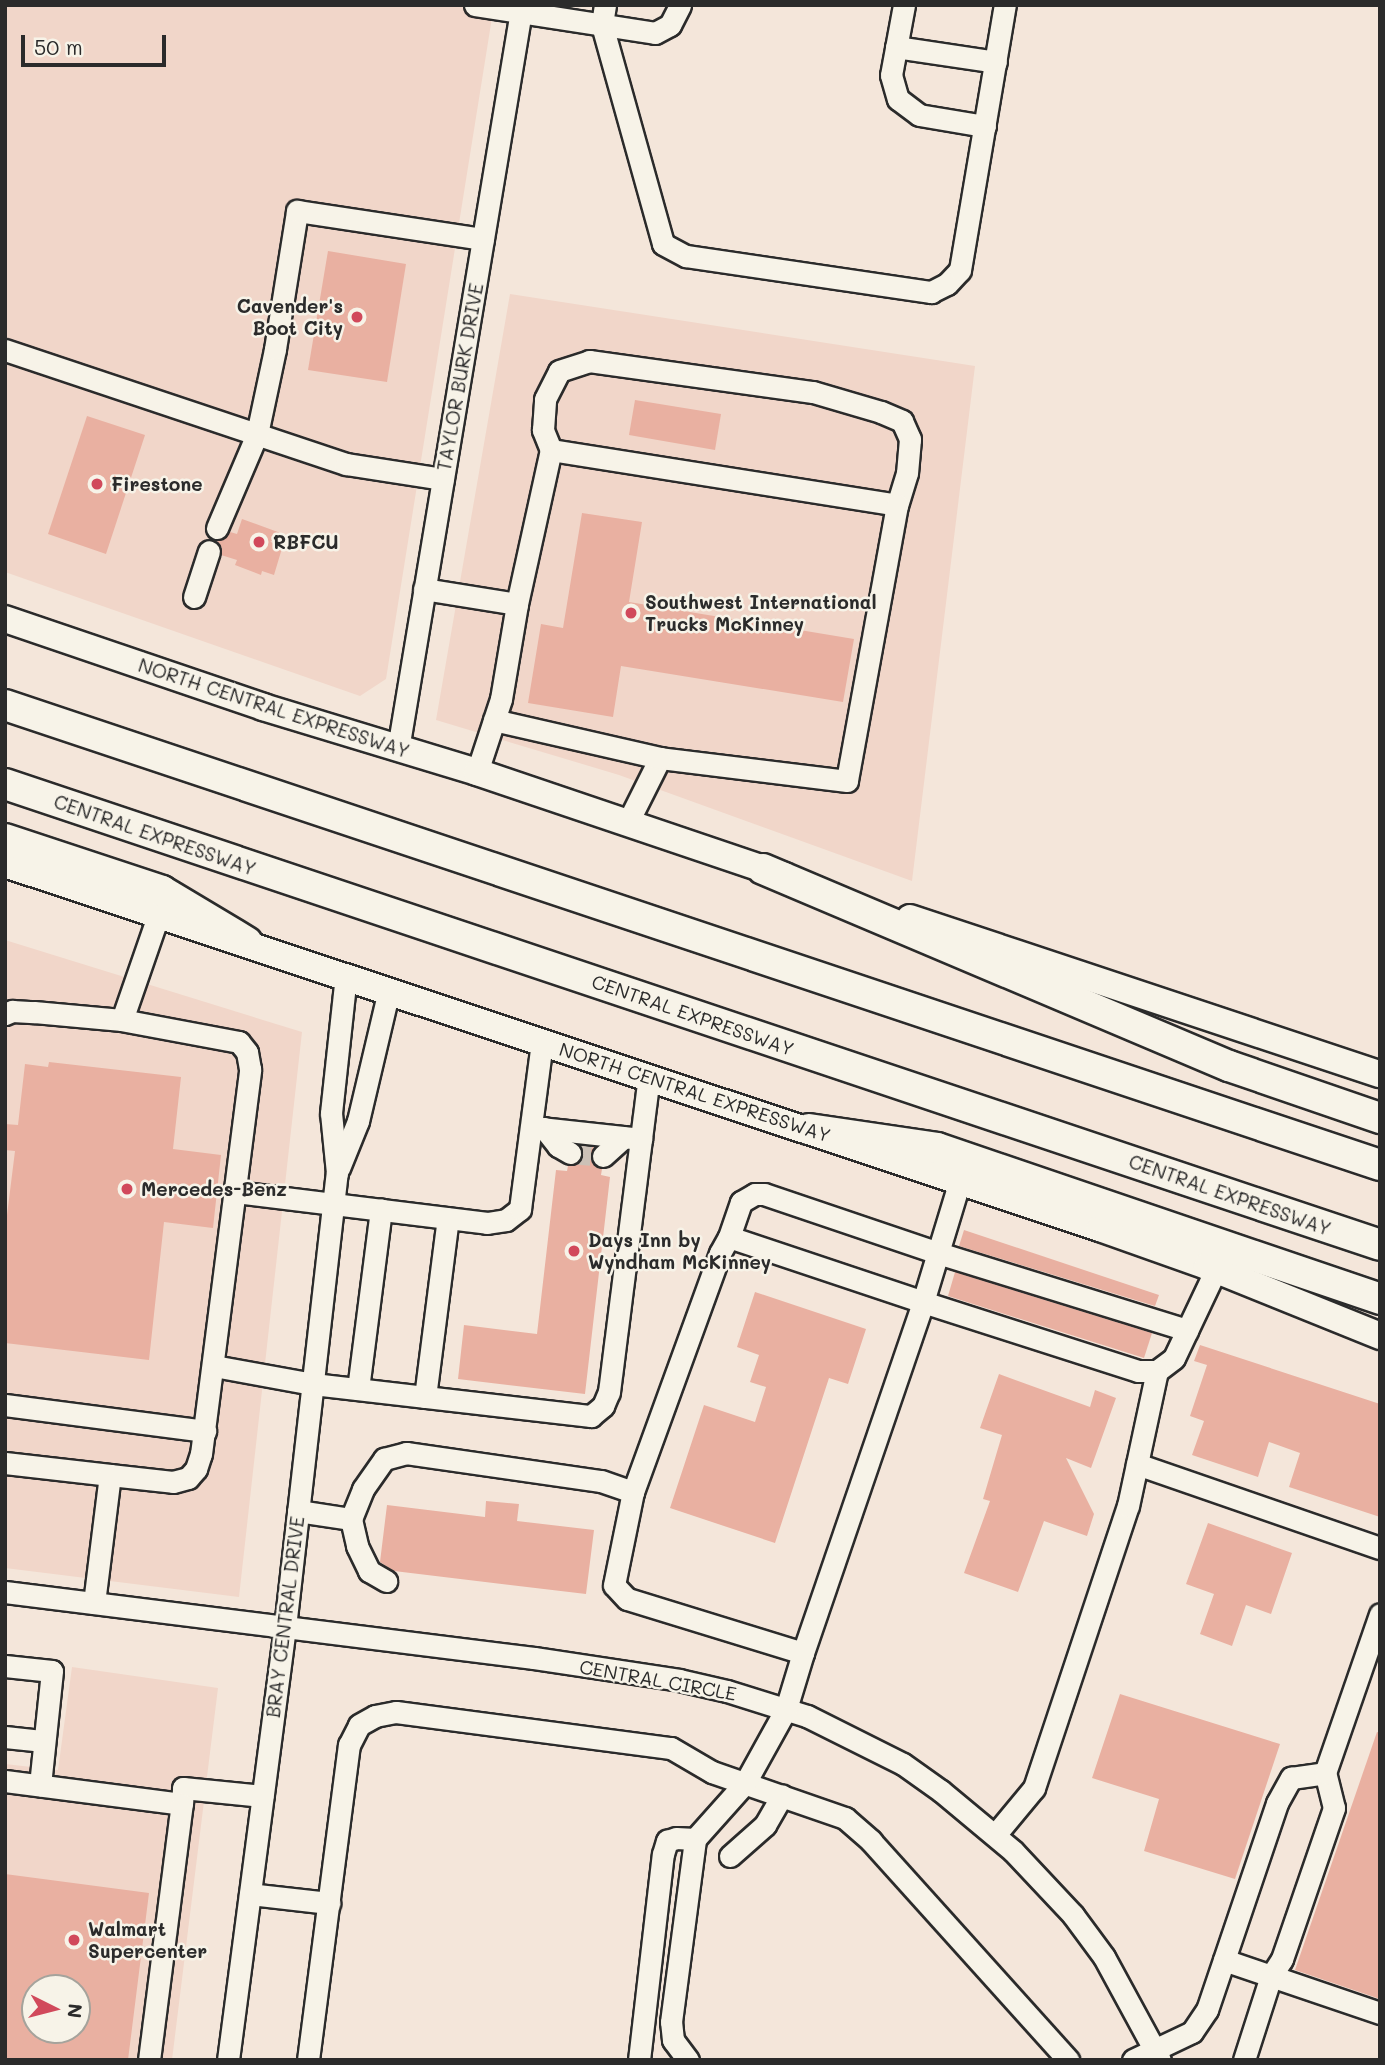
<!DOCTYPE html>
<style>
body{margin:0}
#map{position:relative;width:1385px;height:2065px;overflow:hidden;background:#f4e6da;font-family:Mali,sans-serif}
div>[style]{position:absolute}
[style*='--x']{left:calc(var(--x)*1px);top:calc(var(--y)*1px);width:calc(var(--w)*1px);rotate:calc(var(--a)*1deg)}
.built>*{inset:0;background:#f1d6c9}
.building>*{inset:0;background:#e9b0a1}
.minor-tunnel>*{height:21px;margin-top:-10.5px;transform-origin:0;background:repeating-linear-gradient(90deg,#ccc1b7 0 21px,transparent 0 31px)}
.roads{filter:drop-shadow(2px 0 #2b2b2b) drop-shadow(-2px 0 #2b2b2b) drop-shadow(0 2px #2b2b2b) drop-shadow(0 -2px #2b2b2b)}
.minor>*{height:21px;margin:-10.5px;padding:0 10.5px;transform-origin:10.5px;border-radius:10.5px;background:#f7f3e8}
.major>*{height:26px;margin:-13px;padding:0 13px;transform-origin:13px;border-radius:13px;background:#f7f3e8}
.highway>*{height:30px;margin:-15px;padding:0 15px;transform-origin:15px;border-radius:15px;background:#f7f3e8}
.dots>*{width:19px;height:19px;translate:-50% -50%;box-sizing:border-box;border:4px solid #f7f3e8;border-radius:50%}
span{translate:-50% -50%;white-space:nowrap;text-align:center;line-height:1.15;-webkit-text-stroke:5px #f7f3e8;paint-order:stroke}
.poi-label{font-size:19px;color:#2b2b2b;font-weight:700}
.right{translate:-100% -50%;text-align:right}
.left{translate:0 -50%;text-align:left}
.street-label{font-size:19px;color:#2b2b2b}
.frame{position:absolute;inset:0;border:7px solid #2b2b2b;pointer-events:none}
.north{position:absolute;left:21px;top:1974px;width:70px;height:70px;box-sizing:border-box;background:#f7f3e8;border:2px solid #a5a39c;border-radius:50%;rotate:96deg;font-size:19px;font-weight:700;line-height:28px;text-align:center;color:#2b2b2b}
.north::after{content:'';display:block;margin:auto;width:24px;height:32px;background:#d1495b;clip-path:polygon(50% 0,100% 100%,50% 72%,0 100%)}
.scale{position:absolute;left:21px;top:35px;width:145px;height:32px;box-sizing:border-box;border:4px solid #2b2b2b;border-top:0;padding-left:9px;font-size:21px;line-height:24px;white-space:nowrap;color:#2b2b2b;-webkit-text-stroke:5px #f7f3e8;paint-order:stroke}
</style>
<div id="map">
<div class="built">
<i style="clip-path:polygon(5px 5px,494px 5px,386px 679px,360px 696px,5px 572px)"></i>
<i style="clip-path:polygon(510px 294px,975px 366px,912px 881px,619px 775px,436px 720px)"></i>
<i style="clip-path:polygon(5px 940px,302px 1032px,239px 1597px,5px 1568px)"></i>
<i style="clip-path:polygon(evenodd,72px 1667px,218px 1688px,172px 2060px,5px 2060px,5px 1764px,58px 1770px,72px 1667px,35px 1988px,77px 1988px,77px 2030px,35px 2030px,35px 1988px)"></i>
</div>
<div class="building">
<i style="clip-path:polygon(328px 251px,406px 264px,387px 382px,308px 370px)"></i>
<i style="clip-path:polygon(635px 400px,721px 414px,715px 450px,629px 435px)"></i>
<i style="clip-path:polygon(87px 416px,145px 435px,106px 554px,48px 534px)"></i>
<i style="clip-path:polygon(582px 513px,642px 522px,629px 602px,854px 639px,843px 702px,621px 666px,613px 717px,528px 703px,541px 624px,563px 628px)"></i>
<i style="clip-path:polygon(242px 519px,286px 535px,274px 575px,262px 571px,261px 575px,235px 565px,237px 560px,221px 555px,222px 548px,217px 541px,224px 539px,230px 532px,237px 534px)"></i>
<i style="clip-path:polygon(49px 1062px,181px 1077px,173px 1149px,221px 1155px,213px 1228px,164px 1222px,149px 1360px,5px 1343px,5px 1231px,15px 1151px,5px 1150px,5px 1124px,18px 1125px,25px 1064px,48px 1067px)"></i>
<i style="clip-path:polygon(581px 1146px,594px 1147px,590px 1158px,593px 1164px,602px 1169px,601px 1175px,610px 1177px,585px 1394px,458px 1379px,464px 1325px,537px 1334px,556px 1170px,567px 1171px,568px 1166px,577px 1164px,583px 1154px)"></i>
<i style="clip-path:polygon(964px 1230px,1159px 1295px,1155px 1306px,959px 1246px)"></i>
<i style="clip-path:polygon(955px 1272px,1152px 1333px,1144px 1358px,948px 1296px)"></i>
<i style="clip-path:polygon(755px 1292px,866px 1329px,848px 1384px,829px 1378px,775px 1543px,670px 1508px,704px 1405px,755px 1422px,766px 1387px,750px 1382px,759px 1355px,737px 1347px)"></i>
<i style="clip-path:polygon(1200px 1345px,1380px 1404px,1380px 1517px,1289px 1487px,1300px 1453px,1269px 1442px,1258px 1477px,1192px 1455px,1204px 1421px,1190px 1416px,1207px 1365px,1194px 1361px)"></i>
<i style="clip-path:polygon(999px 1374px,1090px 1407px,1095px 1390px,1116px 1398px,1091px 1468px,1066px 1458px,1094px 1514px,1087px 1536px,1044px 1521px,1018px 1592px,964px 1573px,990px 1501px,983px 1499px,1002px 1435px,980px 1428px)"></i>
<i style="clip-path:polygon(486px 1501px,519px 1504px,517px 1521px,594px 1530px,586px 1594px,394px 1571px,380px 1562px,387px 1505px,485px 1517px)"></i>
<i style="clip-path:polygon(1208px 1523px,1292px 1553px,1271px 1614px,1246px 1605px,1232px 1646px,1200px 1634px,1214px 1594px,1186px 1584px)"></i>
<i style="clip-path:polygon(1120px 1694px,1280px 1744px,1235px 1879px,1144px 1851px,1159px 1799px,1092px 1778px)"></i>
<i style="clip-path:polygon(1377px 1732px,1380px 1733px,1380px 1999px,1295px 1970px)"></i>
<i style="clip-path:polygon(evenodd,5px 1874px,149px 1893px,128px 2060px,5px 2060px,5px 1874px,35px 1988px,77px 1988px,77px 2030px,35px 2030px,35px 1988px)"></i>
</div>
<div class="minor-tunnel">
<i style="--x:570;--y:1153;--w:33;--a:5"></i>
</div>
<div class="roads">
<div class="minor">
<i style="--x:475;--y:5;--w:182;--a:8.8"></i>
<i style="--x:655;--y:33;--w:17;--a:-28"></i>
<i style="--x:670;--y:25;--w:22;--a:-63"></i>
<i style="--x:605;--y:5;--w:20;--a:99"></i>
<i style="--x:602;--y:25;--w:227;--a:74.4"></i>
<i style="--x:663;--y:244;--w:26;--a:28"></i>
<i style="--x:686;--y:256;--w:248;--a:8.4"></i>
<i style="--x:931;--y:292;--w:18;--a:-27"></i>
<i style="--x:947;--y:284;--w:19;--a:-47"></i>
<i style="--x:960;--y:270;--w:269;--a:-80.4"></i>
<i style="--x:904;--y:5;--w:71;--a:100.5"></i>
<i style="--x:891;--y:75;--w:25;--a:74"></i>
<i style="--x:898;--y:99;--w:26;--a:37"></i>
<i style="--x:919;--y:115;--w:67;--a:9.5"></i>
<i style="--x:896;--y:47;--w:101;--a:8.5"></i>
<i style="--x:5;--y:350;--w:360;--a:18.5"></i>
<i style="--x:346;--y:464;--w:98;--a:8.8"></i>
<i style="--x:551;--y:450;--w:22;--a:-112"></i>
<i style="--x:543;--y:430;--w:31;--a:-86"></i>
<i style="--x:545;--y:399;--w:31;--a:-63"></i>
<i style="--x:559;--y:371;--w:32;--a:-18"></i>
<i style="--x:589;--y:361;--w:226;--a:7.9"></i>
<i style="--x:813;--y:392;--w:71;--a:16.4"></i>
<i style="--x:881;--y:412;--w:23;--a:23"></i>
<i style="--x:902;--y:421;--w:20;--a:66"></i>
<i style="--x:910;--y:439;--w:34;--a:95"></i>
<i style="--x:907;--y:473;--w:34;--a:107"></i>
<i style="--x:217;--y:528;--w:102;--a:-66.9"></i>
<i style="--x:257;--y:434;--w:87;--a:-78"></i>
<i style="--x:275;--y:349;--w:140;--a:-80.9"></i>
<i style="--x:297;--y:211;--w:188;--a:8.6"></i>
<i style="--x:424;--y:589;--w:94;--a:9.2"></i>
<i style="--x:517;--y:604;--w:158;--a:-77.6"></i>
<i style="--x:551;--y:450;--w:350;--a:9"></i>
<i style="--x:897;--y:505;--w:280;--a:100.3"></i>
<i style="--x:847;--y:781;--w:188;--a:-173"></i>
<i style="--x:660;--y:758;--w:74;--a:116.6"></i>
<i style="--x:194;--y:597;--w:48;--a:-71.9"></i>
<i style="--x:494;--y:720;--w:170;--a:12.9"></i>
<i style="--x:398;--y:749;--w:754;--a:-80.54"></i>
<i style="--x:477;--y:772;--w:77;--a:-71.8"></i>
<i style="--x:501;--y:699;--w:96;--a:-80.4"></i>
<i style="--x:5;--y:1014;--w:8;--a:-23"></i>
<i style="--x:12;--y:1011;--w:22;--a:3"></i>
<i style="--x:34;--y:1012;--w:88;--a:5.2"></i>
<i style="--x:531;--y:1127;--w:111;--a:6.2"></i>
<i style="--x:544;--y:1128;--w:23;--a:52"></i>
<i style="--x:558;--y:1146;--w:14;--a:30"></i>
<i style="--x:603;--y:1156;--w:28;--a:-42"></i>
<i style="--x:339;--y:1168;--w:51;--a:-68"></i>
<i style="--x:358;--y:1121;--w:135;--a:-76.7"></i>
<i style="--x:236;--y:1192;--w:253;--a:7"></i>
<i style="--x:487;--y:1223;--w:19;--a:-9"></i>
<i style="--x:506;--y:1220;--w:18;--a:-38"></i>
<i style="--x:520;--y:1209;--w:169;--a:-82.5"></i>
<i style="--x:729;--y:1237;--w:37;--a:-71"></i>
<i style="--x:741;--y:1202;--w:16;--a:-30"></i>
<i style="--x:755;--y:1194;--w:9;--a:0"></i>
<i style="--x:764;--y:1194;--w:184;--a:18.7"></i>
<i style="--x:938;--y:1253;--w:261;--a:17.2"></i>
<i style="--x:214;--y:1366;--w:101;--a:10.3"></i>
<i style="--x:313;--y:1384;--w:280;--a:6.6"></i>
<i style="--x:591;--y:1416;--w:16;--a:-40"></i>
<i style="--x:603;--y:1406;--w:15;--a:-67"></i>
<i style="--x:609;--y:1392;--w:318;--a:-82.8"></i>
<i style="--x:358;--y:1389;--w:181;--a:-82.7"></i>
<i style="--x:425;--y:1397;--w:180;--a:-82.7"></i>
<i style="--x:5;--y:1405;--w:202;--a:7.4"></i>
<i style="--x:5;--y:1463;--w:106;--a:6.5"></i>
<i style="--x:1137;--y:1464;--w:257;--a:19.1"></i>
<i style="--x:298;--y:1511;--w:54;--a:8.6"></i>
<i style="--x:351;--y:1519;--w:32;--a:-68"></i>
<i style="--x:363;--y:1489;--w:37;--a:-55"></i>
<i style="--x:384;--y:1459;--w:23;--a:-15"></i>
<i style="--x:406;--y:1453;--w:197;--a:8.2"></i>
<i style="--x:601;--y:1481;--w:34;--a:19"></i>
<i style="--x:351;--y:1519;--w:28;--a:77"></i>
<i style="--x:357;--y:1546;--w:28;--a:64"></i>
<i style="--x:369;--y:1571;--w:20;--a:30"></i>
<i style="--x:5;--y:1592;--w:533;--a:7.11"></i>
<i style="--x:534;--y:1658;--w:147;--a:8.6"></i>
<i style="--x:679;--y:1680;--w:49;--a:12.9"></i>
<i style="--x:727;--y:1691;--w:84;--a:17.4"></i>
<i style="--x:807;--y:1716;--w:107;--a:26.6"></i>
<i style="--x:903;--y:1764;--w:47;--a:35.4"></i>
<i style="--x:941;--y:1791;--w:94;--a:39.8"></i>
<i style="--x:1013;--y:1851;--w:88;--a:46.8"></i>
<i style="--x:1073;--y:1915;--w:52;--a:53.6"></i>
<i style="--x:1104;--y:1957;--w:117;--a:61.5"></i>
<i style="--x:94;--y:1603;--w:129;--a:-82.9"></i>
<i style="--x:110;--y:1475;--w:63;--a:6.3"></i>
<i style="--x:173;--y:1482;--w:16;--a:-15"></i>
<i style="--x:188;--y:1478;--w:12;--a:-48"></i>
<i style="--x:196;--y:1469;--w:16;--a:-72"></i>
<i style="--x:201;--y:1454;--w:388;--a:-82.7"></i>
<i style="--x:250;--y:1069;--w:17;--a:-100"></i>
<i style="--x:247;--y:1052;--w:13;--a:-129"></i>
<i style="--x:239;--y:1042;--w:119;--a:-169.4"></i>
<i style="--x:122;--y:1020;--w:113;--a:-70.9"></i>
<i style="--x:803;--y:1653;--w:371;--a:-71.1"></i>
<i style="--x:923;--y:1302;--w:226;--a:17.8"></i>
<i style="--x:1138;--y:1371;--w:19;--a:0"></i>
<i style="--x:1157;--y:1371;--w:21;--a:-37"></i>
<i style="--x:1174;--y:1358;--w:98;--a:-64.7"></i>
<i style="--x:5;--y:1666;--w:47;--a:6.1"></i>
<i style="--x:52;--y:1671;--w:115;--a:96"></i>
<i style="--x:5;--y:1737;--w:39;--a:6"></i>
<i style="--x:5;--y:1781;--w:178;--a:7.4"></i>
<i style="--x:182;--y:1804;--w:16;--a:-86"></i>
<i style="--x:183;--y:1788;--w:80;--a:5.7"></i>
<i style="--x:995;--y:1835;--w:61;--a:-50.3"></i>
<i style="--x:1034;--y:1788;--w:297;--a:-71.6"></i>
<i style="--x:1128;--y:1506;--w:138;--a:-77.9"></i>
<i style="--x:730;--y:1856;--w:47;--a:-41.5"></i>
<i style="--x:765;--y:1825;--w:34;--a:-60"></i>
<i style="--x:250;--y:1894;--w:80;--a:6.5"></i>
<i style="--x:1224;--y:1960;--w:165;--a:18.8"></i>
<i style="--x:149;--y:2060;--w:258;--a:-82.7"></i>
<i style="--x:228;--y:2060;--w:437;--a:-82.5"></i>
<i style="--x:285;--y:1627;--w:457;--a:-83.5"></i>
<i style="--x:337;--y:1173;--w:60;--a:-95.7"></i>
<i style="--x:331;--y:1113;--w:138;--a:-83.8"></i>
<i style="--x:308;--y:2060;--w:318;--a:-82.6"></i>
<i style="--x:349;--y:1745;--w:22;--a:-63"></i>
<i style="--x:359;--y:1725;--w:18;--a:-29"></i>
<i style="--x:375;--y:1716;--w:21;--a:-11"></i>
<i style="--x:396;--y:1712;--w:277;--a:7.5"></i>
<i style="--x:671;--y:1748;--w:48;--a:30.3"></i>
<i style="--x:712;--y:1772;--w:141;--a:19.1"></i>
<i style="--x:845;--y:1818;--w:35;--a:41"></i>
<i style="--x:871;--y:1841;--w:295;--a:48"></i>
<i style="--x:639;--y:2060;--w:207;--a:-83.4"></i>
<i style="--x:663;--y:1854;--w:14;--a:-73"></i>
<i style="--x:667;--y:1841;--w:9;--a:-18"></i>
<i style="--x:676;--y:1838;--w:19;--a:3"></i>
<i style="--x:688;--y:2060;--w:25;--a:-127"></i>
<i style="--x:673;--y:2040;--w:18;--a:-96"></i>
<i style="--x:671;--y:2022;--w:185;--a:-82.5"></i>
<i style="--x:695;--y:1839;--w:75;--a:-48.2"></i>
<i style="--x:745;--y:1783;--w:85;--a:-61"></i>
<i style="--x:786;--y:1709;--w:59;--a:-73.1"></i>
<i style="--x:803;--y:1653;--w:184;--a:-162.9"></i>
<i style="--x:627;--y:1599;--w:19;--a:-133"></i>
<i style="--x:614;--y:1585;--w:95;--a:-78.5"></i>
<i style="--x:633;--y:1492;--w:254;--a:-70"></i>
<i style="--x:720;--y:1253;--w:18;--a:-61"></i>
<i style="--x:729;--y:1237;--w:205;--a:18.5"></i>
<i style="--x:923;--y:1302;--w:127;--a:-73.1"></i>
<i style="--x:1133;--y:2060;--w:65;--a:-25.4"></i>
<i style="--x:1192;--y:2032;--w:27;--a:-56"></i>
<i style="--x:1207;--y:2010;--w:219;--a:-71.3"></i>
<i style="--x:1277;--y:1803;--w:29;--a:-61"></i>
<i style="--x:1291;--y:1778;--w:34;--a:-8"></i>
<i style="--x:1244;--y:2060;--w:88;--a:-72.2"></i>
<i style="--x:1271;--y:1976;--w:20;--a:-57"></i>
<i style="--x:1282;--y:1959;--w:160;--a:-71"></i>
<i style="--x:1334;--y:1808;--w:36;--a:-104"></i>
<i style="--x:1325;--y:1773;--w:168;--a:-70.9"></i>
</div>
<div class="major">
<i style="--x:5;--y:619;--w:273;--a:18.8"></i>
<i style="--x:263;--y:707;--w:224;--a:16.9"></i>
<i style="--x:477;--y:772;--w:324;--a:18.7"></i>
<i style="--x:5;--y:864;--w:1154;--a:18.39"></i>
<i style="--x:1100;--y:1228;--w:114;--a:19.6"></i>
<i style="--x:1207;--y:1266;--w:187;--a:22"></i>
<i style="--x:910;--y:918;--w:495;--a:18.4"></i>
</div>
<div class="highway">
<i style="--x:5;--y:705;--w:1450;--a:18.5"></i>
<i style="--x:5;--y:784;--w:1450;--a:18.53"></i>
<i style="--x:5;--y:839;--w:165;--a:18.3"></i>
<i style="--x:162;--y:891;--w:99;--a:31"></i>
<i style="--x:763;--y:869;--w:506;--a:22.92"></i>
<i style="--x:1229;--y:1066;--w:160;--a:19"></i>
<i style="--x:809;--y:1129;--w:129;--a:8.4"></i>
<i style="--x:937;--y:1148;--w:468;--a:18.8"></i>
</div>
</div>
<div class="dots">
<i style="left:357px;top:317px;background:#d1495b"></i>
<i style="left:97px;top:484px;background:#d1495b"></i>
<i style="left:259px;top:542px;background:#d1495b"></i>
<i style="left:631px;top:613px;background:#d1495b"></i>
<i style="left:127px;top:1189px;background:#d1495b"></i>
<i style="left:574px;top:1251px;background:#d1495b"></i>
<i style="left:74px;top:1940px;background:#d1495b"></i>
</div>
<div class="poi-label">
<span class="right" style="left:343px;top:317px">Cavender's<br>Boot City</span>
<span class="left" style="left:111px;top:484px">Firestone</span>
<span class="left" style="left:273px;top:542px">RBFCU</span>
<span class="left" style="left:645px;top:613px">Southwest International<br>Trucks McKinney</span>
<span class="left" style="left:141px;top:1189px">Mercedes-Benz</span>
<span class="left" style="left:588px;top:1251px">Days Inn by<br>Wyndham McKinney</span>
<span class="left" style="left:88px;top:1940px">Walmart<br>Supercenter</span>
</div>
<div class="street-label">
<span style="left:460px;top:377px;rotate:-80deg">TAYLOR BURK DRIVE</span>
<span style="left:274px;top:708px;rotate:18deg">NORTH CENTRAL EXPRESSWAY</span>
<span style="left:155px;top:835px;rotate:19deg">CENTRAL EXPRESSWAY</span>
<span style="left:693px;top:1015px;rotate:19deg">CENTRAL EXPRESSWAY</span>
<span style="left:695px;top:1092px;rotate:18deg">NORTH CENTRAL EXPRESSWAY</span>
<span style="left:1230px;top:1195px;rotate:19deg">CENTRAL EXPRESSWAY</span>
<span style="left:285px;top:1617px;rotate:-83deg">BRAY CENTRAL DRIVE</span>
<span style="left:658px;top:1680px;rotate:10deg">CENTRAL CIRCLE</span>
</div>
<div class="frame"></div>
<div class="north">N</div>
<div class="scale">50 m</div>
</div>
